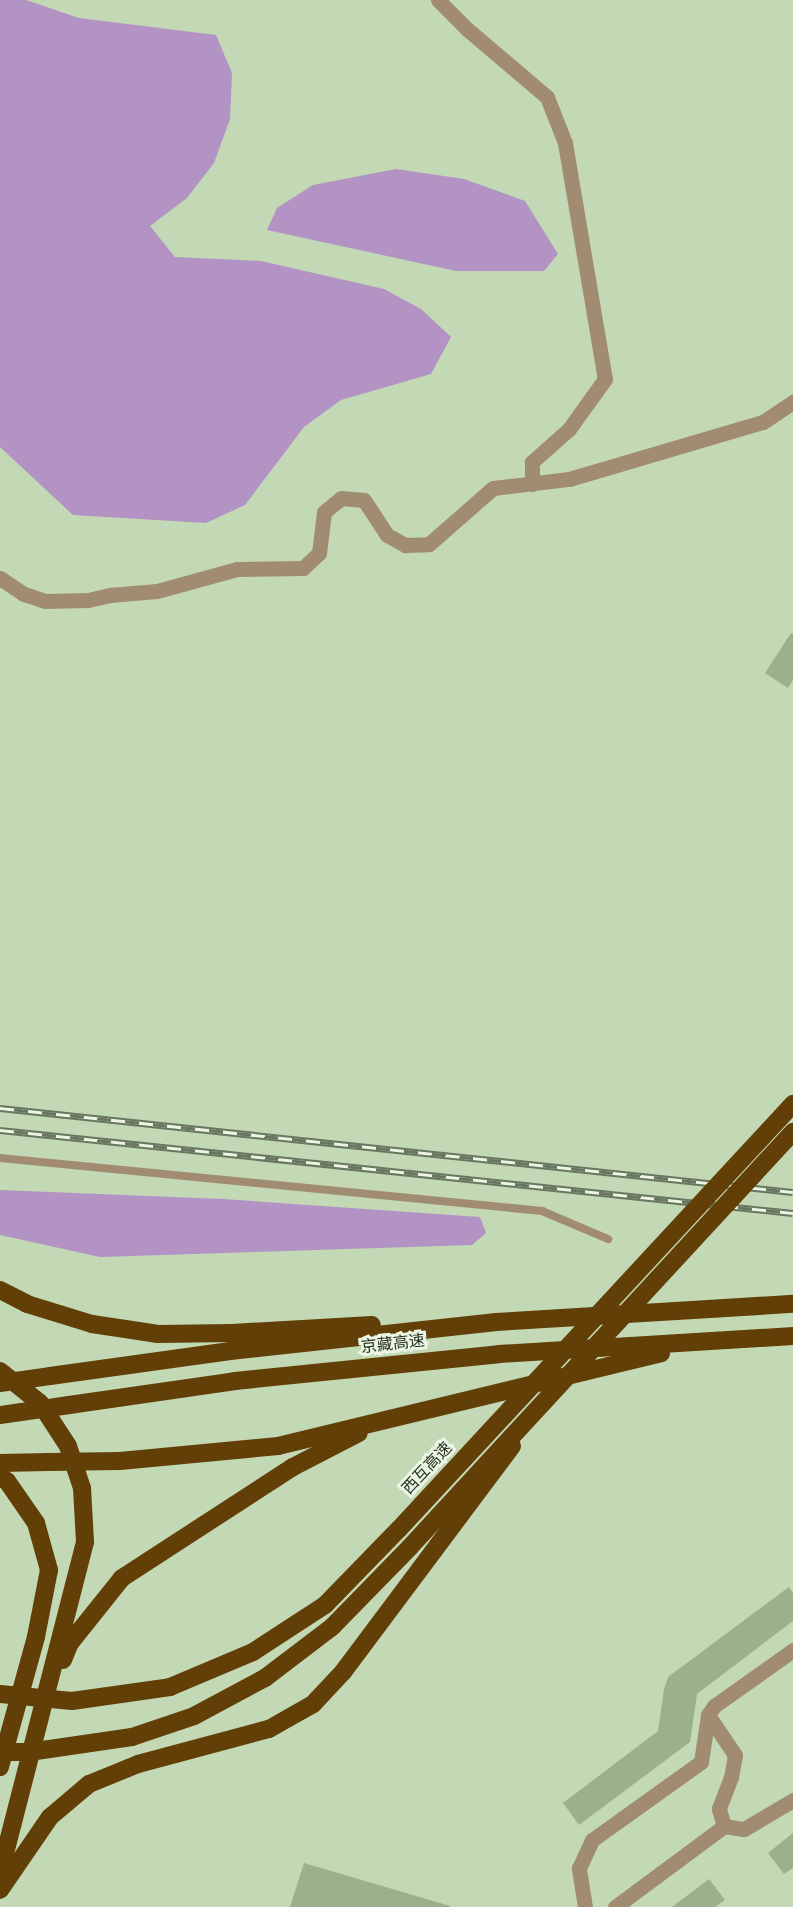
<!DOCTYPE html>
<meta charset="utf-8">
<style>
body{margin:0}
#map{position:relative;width:793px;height:1907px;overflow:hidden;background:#c3d8b4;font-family:Overpass,"Noto Sans SC",sans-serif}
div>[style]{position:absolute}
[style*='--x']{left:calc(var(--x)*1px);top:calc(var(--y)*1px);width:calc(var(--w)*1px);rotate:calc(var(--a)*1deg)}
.green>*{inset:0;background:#b293c4}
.building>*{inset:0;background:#9bb08c}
.lane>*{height:8px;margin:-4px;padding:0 4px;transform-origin:4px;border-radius:4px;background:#a18c71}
.street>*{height:15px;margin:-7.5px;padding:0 7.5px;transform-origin:7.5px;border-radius:7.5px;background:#a18c71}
.highway>*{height:18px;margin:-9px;padding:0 9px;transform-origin:9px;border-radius:9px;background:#613f07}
.rail>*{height:7px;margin-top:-3.5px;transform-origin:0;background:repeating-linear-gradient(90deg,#eaf5e3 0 14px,#697760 0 28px);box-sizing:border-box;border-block:2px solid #697760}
.highway-bridge>*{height:18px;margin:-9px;padding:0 9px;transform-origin:9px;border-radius:9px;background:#613f07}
span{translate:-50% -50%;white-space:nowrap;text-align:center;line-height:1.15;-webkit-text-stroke:6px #eaf5e3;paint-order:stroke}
.street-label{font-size:16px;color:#272f21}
</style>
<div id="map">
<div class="green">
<i style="clip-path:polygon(0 0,26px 0,79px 18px,216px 35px,232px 73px,230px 119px,214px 163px,187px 198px,150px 226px,175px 257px,261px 261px,384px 289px,421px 309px,451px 337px,431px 374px,341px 400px,304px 427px,245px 505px,206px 523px,73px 515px,0 447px)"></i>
<i style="clip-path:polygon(396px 169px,464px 179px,525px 201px,558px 254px,544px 271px,456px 271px,267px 230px,277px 208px,313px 185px)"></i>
<i style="clip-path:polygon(0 1190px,223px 1199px,480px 1217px,486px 1233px,472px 1245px,100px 1257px,0 1235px)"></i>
</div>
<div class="building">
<i style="clip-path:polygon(791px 633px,793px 634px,793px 680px,788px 688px,765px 673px)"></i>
<i style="clip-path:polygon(789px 1587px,793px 1593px,793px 1621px,697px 1694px,690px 1742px,579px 1825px,563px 1803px,658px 1731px,664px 1689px,668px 1677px)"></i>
<i style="clip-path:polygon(793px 1833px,793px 1868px,784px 1874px,768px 1853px)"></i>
<i style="clip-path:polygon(304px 1863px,450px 1906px,450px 1907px,290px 1907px)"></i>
<i style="clip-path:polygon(709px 1879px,725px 1900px,715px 1907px,672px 1907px)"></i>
</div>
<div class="lane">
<i style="--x:0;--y:1158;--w:545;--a:5.58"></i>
<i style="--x:542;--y:1211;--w:72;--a:23"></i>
</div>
<div class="street">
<i style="--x:438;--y:0;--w:41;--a:45"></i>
<i style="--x:467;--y:29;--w:105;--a:40.4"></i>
<i style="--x:547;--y:97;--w:49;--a:68.6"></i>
<i style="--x:565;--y:143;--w:239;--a:80.4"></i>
<i style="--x:605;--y:379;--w:62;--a:125.8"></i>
<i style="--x:569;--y:429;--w:50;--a:138.3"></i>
<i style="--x:532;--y:462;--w:22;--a:90"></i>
<i style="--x:0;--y:578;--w:29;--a:34"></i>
<i style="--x:24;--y:594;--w:22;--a:18"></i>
<i style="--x:45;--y:601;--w:43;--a:-1.3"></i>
<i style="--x:88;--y:600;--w:23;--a:-13"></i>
<i style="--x:110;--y:595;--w:47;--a:-4.9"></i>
<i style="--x:157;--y:591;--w:83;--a:-15.4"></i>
<i style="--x:237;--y:569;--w:66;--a:-0.9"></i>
<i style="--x:303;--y:568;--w:22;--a:-43"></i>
<i style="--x:319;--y:553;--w:41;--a:-83"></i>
<i style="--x:324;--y:512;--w:22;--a:-39"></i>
<i style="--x:341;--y:498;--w:23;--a:5"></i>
<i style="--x:364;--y:500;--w:42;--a:56.7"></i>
<i style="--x:387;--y:535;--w:21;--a:29"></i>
<i style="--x:405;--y:545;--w:24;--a:-2"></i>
<i style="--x:429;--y:544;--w:85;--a:-41.2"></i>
<i style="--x:493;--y:488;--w:77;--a:-6.8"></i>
<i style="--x:569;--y:479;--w:202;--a:-16.4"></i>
<i style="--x:763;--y:422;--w:36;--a:-34"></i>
<i style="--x:708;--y:1715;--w:48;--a:56"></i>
<i style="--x:735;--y:1755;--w:22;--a:100"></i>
<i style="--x:731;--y:1777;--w:34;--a:111"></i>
<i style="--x:719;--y:1809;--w:18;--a:74"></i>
<i style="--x:724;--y:1826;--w:20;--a:9"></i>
<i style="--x:744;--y:1829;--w:57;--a:-30.6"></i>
<i style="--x:585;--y:1907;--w:39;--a:-99"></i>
<i style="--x:579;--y:1868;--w:31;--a:-65"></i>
<i style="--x:592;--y:1840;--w:134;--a:-35.6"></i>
<i style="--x:701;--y:1762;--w:48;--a:-81.5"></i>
<i style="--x:708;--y:1715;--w:11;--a:-56"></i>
<i style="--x:714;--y:1706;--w:97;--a:-35.3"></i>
<i style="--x:615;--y:1907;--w:136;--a:-36.6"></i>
</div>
<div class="highway">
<i style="--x:0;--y:1290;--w:30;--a:27"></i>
<i style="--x:27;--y:1304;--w:68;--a:17.1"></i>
<i style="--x:92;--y:1324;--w:67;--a:8.6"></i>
<i style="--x:158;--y:1334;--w:74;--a:-0.8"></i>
<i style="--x:232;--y:1333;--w:140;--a:-3.3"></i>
<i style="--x:0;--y:1371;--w:51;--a:38.7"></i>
<i style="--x:40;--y:1403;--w:51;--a:56.9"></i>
<i style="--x:68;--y:1446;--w:44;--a:71.6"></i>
<i style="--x:82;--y:1488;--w:54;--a:86.8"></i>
<i style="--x:85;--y:1542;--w:341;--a:104.4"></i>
<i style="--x:50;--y:1376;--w:182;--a:-7.9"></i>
<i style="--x:230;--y:1351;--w:268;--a:-6.2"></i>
<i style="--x:496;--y:1322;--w:298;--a:-3.5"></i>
<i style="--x:69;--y:1405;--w:168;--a:-8.2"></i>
<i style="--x:235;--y:1381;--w:265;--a:-5.8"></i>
<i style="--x:499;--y:1354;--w:295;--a:-3.5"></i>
<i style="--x:120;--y:1461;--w:159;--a:-5.4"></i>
<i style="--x:278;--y:1446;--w:394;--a:-13.6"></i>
<i style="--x:0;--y:1463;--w:49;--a:-1.2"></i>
<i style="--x:0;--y:1477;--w:8;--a:30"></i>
<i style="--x:7;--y:1481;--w:51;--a:55.4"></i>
<i style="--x:36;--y:1523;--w:49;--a:74.5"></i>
<i style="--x:49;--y:1570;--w:68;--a:101"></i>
<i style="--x:36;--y:1637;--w:135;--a:105.5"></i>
<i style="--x:63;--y:1660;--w:18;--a:-68"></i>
<i style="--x:70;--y:1643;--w:83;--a:-51.3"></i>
<i style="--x:122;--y:1578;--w:204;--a:-33"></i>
<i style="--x:293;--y:1467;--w:74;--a:-27.3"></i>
<i style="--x:0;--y:1890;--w:88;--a:-55.6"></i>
<i style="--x:50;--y:1817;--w:51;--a:-40.2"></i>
<i style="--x:89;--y:1784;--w:53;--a:-22.2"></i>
<i style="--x:138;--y:1764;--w:136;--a:-15"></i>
<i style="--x:269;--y:1729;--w:51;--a:-29.6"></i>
<i style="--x:313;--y:1704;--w:44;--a:-46.8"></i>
<i style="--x:343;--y:1672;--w:282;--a:-53.2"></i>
</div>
<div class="rail">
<i style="--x:0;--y:1108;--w:797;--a:6.05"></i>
<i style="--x:0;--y:1130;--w:797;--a:5.98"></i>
</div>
<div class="highway-bridge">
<i style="--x:0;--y:1383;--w:50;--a:-8"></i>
<i style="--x:0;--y:1415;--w:70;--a:-8.2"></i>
<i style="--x:49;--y:1462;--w:71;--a:-0.8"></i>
<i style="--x:0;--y:1694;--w:72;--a:5.6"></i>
<i style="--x:72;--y:1701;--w:99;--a:-8.1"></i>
<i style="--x:170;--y:1687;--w:90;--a:-22.9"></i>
<i style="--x:253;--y:1652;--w:86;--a:-33.1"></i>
<i style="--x:325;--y:1605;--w:106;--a:-45.8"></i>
<i style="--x:399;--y:1529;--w:580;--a:-47.17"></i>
<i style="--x:0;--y:1752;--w:29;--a:0"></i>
<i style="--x:29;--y:1752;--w:104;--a:-8.3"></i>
<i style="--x:132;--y:1737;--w:65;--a:-18.7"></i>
<i style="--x:194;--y:1716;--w:81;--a:-28.2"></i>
<i style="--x:265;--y:1678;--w:84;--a:-37.3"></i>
<i style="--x:332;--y:1627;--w:112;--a:-45.7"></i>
<i style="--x:410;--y:1547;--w:565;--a:-47.3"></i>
</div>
<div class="street-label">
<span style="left:393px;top:1345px;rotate:-6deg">京藏高速</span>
<span style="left:428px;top:1469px;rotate:-47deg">西互高速</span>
</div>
</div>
